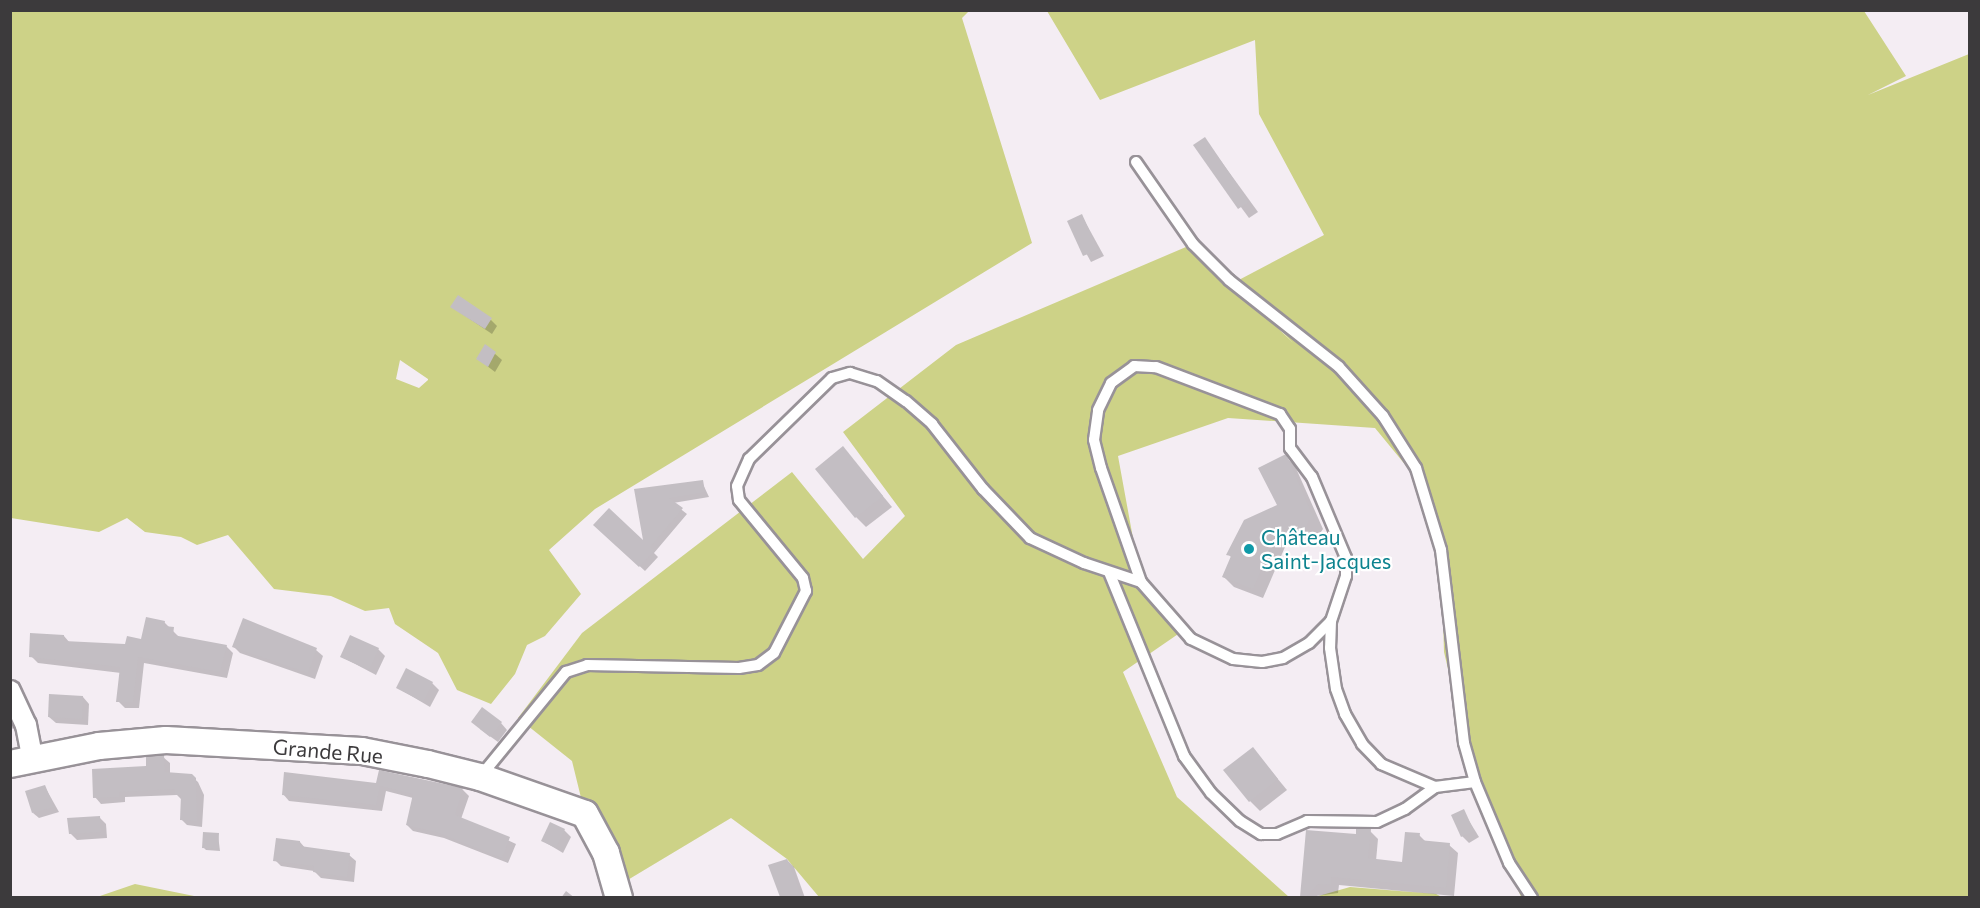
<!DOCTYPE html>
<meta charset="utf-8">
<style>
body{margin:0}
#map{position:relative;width:1980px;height:908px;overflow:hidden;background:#f4edf3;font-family:Commissioner,sans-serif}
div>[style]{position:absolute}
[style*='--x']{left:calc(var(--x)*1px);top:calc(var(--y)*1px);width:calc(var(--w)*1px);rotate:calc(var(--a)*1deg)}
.green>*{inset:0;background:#cdd287}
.shadow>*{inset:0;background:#0003}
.building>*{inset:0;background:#c3bec3}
.roads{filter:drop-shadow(2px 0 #989298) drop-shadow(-2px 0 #989298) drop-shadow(0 2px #989298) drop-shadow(0 -2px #989298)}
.service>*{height:10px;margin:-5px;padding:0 5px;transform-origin:5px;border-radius:5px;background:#fff}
.minor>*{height:20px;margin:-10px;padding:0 10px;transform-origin:10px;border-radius:10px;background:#fff}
.tertiary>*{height:26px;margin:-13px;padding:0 13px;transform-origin:13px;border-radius:13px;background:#fff}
.dots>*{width:16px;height:16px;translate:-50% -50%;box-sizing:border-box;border:3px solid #fff;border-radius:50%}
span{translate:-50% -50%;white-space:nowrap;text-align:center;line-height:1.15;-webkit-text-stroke:4.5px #fff;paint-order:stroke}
.culture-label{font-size:21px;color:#0d838f}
.left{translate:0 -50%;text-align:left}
.street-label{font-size:21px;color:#3c3a3c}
.frame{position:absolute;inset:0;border:12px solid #3c3a3c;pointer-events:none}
</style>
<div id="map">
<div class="green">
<i style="clip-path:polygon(evenodd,10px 11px,969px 11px,962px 18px,1032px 243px,595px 509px,549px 550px,581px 594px,545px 636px,527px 645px,515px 674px,491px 704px,457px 690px,438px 653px,395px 624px,389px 608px,365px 611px,331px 596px,274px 589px,228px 535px,197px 545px,181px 537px,145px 532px,127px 518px,99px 532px,11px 518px,10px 11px,400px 360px,428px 379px,428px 380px,419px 388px,396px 379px,400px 360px)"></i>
<i style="clip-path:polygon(1047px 11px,1864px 11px,1906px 76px,1868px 95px,1969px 54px,1969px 897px,1521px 897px,1475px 782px,1444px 652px,1441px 550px,1412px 473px,1375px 428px,1228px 418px,1118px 456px,1141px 582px,1184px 630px,1123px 672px,1177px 797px,1289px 897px,819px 897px,787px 859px,731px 818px,616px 887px,585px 814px,572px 761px,518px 718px,582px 633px,792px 472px,863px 559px,905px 516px,843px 432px,956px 345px,1193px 244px,1293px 343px,1235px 282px,1324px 235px,1259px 114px,1255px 40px,1100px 100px)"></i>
<i style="clip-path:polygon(135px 884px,199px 897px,97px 897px)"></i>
<i style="clip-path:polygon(1350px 887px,1436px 894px,1442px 897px,1315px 897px)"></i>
</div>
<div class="shadow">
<i style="clip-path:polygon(1205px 139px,1258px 212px,1249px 218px,1195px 145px)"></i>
<i style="clip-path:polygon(1082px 216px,1104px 256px,1091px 262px,1069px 222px)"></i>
<i style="clip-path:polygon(452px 307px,491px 320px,497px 326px,492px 334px)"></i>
<i style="clip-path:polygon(486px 346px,502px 360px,495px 372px,478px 359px)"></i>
<i style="clip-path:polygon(843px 448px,892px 507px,866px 527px,856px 517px)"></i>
<i style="clip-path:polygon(1285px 456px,1295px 466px,1323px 529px,1315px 541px,1308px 537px,1285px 547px,1263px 598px,1234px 587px,1224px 577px,1232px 558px,1228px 554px,1279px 506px)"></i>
<i style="clip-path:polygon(702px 482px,709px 497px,673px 503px,687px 514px,654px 553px,658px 557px,645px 571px,595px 525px,645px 544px,636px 490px)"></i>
<i style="clip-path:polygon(244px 620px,316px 650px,323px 656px,315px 679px,240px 653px,234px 647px)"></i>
<i style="clip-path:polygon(164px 622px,180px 638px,226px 646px,233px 653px,227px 678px,144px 663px,139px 708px,125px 708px,118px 701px,121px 673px,38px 663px,31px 656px,64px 636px,70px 643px,127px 645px,142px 641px)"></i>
<i style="clip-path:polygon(378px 649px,385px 656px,376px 675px,342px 657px)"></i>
<i style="clip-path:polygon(432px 683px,439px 690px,430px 707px,398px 688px)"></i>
<i style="clip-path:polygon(83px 697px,89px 704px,88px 725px,56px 723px,49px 717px)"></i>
<i style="clip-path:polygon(10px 717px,16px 728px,10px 729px)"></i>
<i style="clip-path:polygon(501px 723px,507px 730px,498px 742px,480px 729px)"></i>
<i style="clip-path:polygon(1253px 749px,1287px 790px,1260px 811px,1250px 801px)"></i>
<i style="clip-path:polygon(163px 757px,170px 763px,170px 774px,191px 776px,198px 782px,204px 795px,202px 827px,187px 825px,181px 819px,182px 800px,177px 795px,125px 797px,125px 802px,101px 804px,95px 797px)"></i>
<i style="clip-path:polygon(381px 772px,463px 790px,469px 796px,461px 819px,516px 844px,508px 863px,444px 838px,413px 831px,407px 825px,413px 798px,386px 791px,382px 811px,289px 801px,283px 794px,377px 785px)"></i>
<i style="clip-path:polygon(45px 787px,59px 812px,39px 818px,33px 813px)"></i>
<i style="clip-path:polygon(1463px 811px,1479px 837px,1469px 843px,1462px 836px)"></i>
<i style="clip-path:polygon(99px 817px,106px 824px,107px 838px,77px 840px,70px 833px)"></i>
<i style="clip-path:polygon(564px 830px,571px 837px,563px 853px,543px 841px)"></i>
<i style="clip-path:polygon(1307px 831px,1357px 836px,1370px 831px,1378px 839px,1376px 861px,1403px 863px,1419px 835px,1427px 843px,1449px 845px,1458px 853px,1454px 896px,1339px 885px,1338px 893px,1302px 898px)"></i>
<i style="clip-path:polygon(218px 835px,220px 851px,206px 850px,203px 847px)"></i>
<i style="clip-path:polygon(300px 842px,306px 849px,349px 855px,356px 861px,354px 882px,321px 878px,314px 871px,281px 866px,275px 860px)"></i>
<i style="clip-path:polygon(787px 860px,794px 867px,805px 898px,782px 898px,770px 866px)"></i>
<i style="clip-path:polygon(566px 891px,575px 898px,561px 898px)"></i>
</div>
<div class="building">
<i style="clip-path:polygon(1205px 137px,1249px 202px,1238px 209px,1193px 145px)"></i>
<i style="clip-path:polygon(1082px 214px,1098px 250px,1083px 256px,1067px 221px)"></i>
<i style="clip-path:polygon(458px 295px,492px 318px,485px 329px,450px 307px)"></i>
<i style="clip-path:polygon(485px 344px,496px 352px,488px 367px,476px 359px)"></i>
<i style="clip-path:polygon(843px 446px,883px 496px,855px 518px,815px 469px)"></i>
<i style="clip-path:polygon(1286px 454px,1314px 519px,1308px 521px,1305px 532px,1296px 527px,1275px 537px,1253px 589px,1222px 577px,1231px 556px,1226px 555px,1244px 520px,1277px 505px,1258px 468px)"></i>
<i style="clip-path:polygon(703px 480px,705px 492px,669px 498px,683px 508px,650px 547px,654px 551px,639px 567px,593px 525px,609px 508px,643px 540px,634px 489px)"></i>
<i style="clip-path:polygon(146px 617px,165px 621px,164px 626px,174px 627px,173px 635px,227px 645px,220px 672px,138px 657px,133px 702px,116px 702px,120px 667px,29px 657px,30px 633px,64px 635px,64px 641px,125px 644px,127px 636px,141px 639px)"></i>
<i style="clip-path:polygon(243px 618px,317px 648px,308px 673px,232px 647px)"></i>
<i style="clip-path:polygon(350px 635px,379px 648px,369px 670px,340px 657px)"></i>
<i style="clip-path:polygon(406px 668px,433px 682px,423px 702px,396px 688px)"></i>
<i style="clip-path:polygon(49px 694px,83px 696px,82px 719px,48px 717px)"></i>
<i style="clip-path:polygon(482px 707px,502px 722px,490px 737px,471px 722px)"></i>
<i style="clip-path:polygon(1253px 747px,1278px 779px,1249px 802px,1223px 770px)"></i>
<i style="clip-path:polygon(164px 755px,165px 772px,192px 774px,196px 778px,197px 821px,180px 820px,181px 795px,175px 795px,175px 789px,119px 792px,119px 797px,93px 798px,92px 769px,146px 766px,146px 757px)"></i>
<i style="clip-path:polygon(379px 770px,463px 788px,455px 815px,510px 837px,502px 858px,436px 832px,406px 825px,413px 794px,380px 786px,376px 805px,282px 795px,284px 772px,376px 783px)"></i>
<i style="clip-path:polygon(45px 785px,54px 807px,32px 813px,25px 791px)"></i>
<i style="clip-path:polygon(1464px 809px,1474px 831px,1461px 837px,1451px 815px)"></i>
<i style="clip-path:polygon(100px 816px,101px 832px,69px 834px,67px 818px)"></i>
<i style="clip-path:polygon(550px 822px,565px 829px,556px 848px,541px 841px)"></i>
<i style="clip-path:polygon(1356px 829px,1371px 829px,1368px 858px,1402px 862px,1405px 832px,1420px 833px,1419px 840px,1450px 843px,1446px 888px,1331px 877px,1331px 885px,1318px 884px,1306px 897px,1300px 897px,1306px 830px,1356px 834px)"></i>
<i style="clip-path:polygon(203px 832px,219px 833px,218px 849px,202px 848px)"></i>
<i style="clip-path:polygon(276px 838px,300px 841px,300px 846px,350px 853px,347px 877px,313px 872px,314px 866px,273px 861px)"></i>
<i style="clip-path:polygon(787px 859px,802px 897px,780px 897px,768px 865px)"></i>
</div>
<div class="roads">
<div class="service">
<i style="--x:1136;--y:162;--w:100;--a:55.2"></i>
<i style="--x:1193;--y:244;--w:51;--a:45"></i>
<i style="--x:1229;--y:280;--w:140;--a:38.3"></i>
<i style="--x:1339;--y:367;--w:66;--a:48.1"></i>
<i style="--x:1383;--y:416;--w:62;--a:57.6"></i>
<i style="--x:1416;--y:468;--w:86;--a:73"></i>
<i style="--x:1441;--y:550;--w:194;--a:83.2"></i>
<i style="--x:1464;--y:743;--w:41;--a:74.2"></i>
<i style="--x:1475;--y:782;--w:88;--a:67.2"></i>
<i style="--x:1509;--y:863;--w:42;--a:56.7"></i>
<i style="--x:1109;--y:572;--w:199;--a:67.8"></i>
<i style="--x:1184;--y:756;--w:46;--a:53.9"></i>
<i style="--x:1211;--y:793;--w:40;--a:44"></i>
<i style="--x:1240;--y:821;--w:25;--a:32"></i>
<i style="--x:1261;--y:834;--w:16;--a:0"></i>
<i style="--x:1277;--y:834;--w:33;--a:-23"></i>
<i style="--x:1307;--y:821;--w:70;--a:0.8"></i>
<i style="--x:1377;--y:822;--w:31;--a:-25"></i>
<i style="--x:1405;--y:809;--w:37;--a:-36"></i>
<i style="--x:1331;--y:621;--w:31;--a:135"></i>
<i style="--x:1309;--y:643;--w:30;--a:150"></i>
<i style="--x:1283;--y:658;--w:21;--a:169"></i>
<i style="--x:1262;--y:662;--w:29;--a:-174"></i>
<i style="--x:1233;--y:659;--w:47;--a:-154.5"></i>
<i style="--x:1191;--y:639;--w:76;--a:-131.3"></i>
<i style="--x:1141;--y:582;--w:121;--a:-109.3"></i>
<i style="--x:1101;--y:468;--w:29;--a:-104"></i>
<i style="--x:1094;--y:440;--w:30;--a:-82"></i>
<i style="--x:1098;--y:410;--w:30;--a:-64"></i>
<i style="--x:1111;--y:383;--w:29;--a:-36"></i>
<i style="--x:1134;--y:366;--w:22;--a:3"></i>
<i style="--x:1156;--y:367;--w:133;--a:20.8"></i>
<i style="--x:1280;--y:414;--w:18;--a:56"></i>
<i style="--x:1290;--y:429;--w:19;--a:90"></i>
<i style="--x:1290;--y:448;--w:36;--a:53"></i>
<i style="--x:1312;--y:477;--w:88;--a:67.2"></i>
<i style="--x:1346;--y:558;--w:18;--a:90"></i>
<i style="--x:1346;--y:576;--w:47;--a:108.4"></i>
<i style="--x:1331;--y:621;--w:27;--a:92"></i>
<i style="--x:1330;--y:648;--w:41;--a:81.7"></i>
<i style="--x:1336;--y:689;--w:27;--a:70"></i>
<i style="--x:1345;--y:714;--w:34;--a:60"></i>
<i style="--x:1362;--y:744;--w:28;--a:46"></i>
<i style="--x:1381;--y:764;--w:59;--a:23.1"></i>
<i style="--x:1435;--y:787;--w:40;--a:-7.1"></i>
<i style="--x:480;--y:777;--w:136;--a:-50.7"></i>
<i style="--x:566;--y:672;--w:22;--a:-18"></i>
<i style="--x:587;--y:665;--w:152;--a:1.1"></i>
<i style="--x:739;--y:668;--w:19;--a:-9"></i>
<i style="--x:758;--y:665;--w:20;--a:-37"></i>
<i style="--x:774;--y:653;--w:70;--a:-62.7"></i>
<i style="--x:806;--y:591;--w:13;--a:-103"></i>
<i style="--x:803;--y:578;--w:101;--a:-129.4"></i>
<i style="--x:739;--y:500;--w:14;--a:-98"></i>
<i style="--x:737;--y:486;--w:30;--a:-66"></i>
<i style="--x:749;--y:459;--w:116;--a:-44.3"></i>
<i style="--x:832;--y:378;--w:19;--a:-16"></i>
<i style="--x:850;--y:373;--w:28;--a:17"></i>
<i style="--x:877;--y:381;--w:35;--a:35"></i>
<i style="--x:906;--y:401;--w:35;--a:41"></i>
<i style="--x:932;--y:424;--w:83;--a:51.9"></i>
<i style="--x:983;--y:489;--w:68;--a:46.2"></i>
<i style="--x:1030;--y:538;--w:60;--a:24.8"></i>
<i style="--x:1084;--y:563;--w:60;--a:18.4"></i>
</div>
<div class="minor">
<i style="--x:10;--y:691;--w:38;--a:65"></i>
<i style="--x:26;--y:725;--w:33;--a:79"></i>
</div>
<div class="tertiary">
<i style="--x:10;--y:764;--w:91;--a:-11.4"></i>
<i style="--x:99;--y:746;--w:67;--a:-5.1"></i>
<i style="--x:166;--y:740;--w:196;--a:3.2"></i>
<i style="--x:362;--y:751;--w:67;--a:11.1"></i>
<i style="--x:428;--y:764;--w:54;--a:14"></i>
<i style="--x:480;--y:777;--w:111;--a:19.4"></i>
<i style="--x:585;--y:814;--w:44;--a:61.7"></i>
<i style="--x:606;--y:853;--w:47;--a:73.9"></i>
</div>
</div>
<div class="dots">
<i style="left:1249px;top:549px;background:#0f9aa8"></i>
</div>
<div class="culture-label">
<span class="left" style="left:1261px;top:549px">Château<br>Saint-Jacques</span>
</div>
<div class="street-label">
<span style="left:328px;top:751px;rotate:5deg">Grande Rue</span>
</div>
<div class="frame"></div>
</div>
